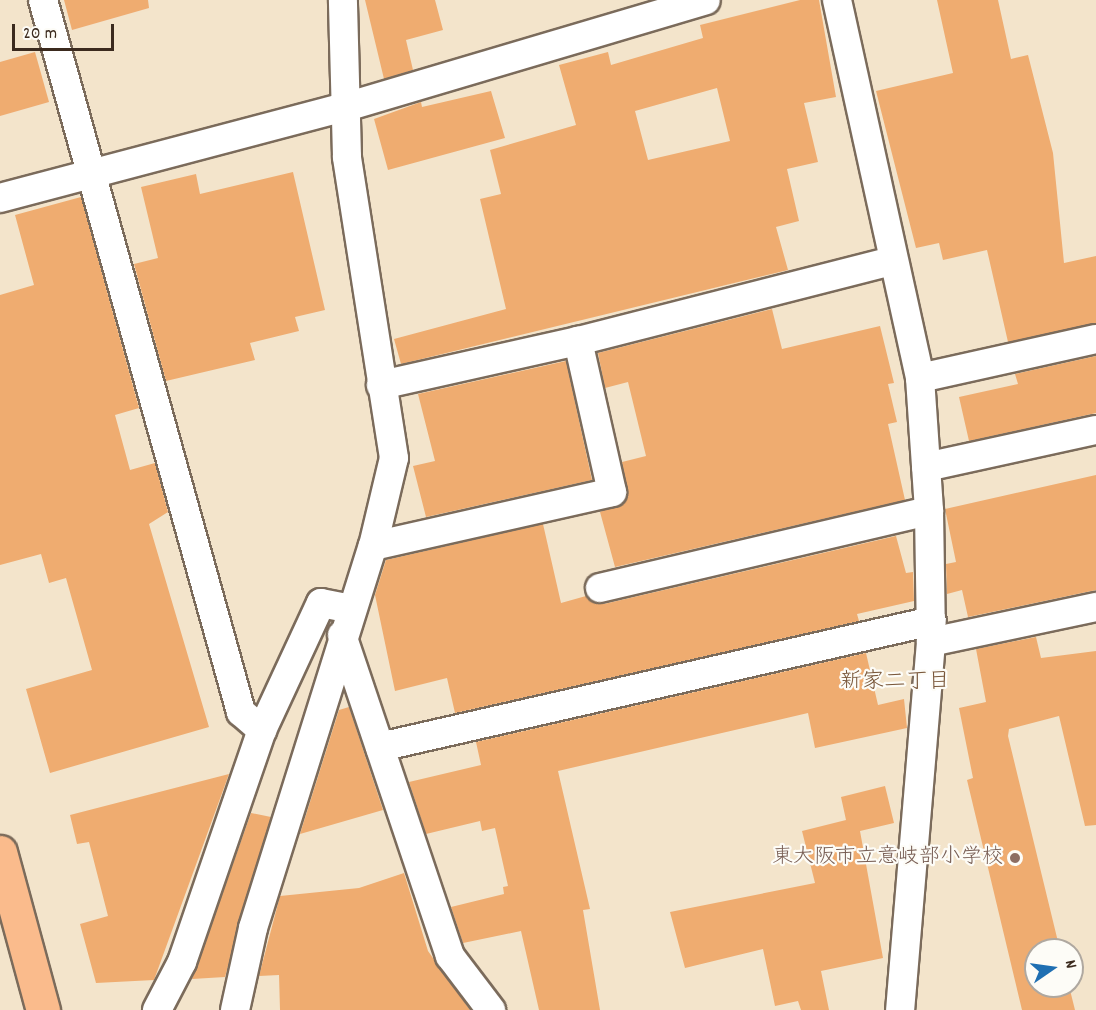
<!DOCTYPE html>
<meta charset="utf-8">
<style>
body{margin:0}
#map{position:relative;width:1096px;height:1010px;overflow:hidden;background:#f3e4cb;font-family:Dekko,"Klee One",sans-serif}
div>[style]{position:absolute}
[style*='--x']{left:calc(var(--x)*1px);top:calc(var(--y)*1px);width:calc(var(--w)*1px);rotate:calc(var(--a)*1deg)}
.building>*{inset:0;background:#efac70}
.roads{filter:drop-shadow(2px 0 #7b6b5b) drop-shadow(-2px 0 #7b6b5b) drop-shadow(0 2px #7b6b5b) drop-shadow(0 -2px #7b6b5b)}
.street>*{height:28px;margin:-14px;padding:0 14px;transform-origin:14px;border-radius:14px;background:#fff}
.primary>*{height:33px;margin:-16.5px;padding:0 16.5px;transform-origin:16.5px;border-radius:16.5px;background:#fabb8c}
.dots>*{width:16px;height:16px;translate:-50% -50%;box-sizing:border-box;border:3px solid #fdfcf7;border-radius:50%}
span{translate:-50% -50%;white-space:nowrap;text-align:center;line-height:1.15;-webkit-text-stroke:4.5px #fdfcf7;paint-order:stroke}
.education-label{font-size:21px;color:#785e54}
.right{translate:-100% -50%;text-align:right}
.neighbourhood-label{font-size:22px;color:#7a583b}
.north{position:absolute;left:1024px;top:938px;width:60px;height:60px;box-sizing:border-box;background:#fdfcf7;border:2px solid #afa8a0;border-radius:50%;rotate:77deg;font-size:16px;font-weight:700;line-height:24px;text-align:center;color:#3b2a1e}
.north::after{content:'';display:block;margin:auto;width:21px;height:27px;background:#1f6fb2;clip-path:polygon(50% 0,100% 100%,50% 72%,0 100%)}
.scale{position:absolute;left:12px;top:24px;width:102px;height:27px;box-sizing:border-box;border:3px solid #3b2a1e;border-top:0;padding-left:8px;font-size:18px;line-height:21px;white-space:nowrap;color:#3b2a1e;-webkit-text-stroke:4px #fdfcf7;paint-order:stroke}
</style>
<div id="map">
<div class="building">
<i style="clip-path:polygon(64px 0,148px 0,149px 8px,72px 30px)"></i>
<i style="clip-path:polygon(365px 0,435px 0,443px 30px,406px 40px,413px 70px,384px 79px)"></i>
<i style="clip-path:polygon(evenodd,800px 0,819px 0,836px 97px,804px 103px,818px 162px,787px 169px,799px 221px,776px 227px,788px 270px,401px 364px,394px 339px,506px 309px,480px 199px,501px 194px,490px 150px,576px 125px,559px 65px,608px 52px,611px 65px,703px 38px,700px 25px,800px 0,717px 88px,730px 141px,648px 160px,635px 111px,717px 88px)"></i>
<i style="clip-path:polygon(937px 0,998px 0,1011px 59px,1028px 55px,1053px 153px,1064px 263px,1096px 256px,1096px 323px,1008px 342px,987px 250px,943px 260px,939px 243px,916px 248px,876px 91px,953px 73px)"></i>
<i style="clip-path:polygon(35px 52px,49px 102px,0 116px,0 62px)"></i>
<i style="clip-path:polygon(491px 91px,505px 138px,388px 170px,374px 119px,421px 102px,422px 107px)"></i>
<i style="clip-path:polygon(293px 172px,325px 310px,295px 317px,299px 331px,250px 343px,255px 360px,166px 381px,134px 264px,158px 258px,141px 187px,196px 174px,200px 194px)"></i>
<i style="clip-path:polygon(81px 197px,139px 408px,115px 415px,130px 470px,155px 463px,168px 512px,149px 524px,209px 727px,50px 773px,26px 689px,92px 670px,66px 578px,49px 583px,41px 554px,0 565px,0 295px,34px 285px,15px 215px)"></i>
<i style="clip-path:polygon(772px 309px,782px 349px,880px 326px,894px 383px,888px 384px,897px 422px,888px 424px,905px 500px,615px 567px,600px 512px,628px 497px,622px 462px,646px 456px,628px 382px,605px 388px,598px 353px)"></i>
<i style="clip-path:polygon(1096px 356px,1096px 413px,969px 441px,959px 397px,1018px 384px,1015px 374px)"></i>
<i style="clip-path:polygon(566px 361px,592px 480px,426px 517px,413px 466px,435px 461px,418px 394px)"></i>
<i style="clip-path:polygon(1096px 475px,1096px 590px,968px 617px,962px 590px,947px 594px,946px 564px,956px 562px,945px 509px)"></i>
<i style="clip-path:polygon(543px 524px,561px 603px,586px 596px,604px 604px,896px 536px,906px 573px,913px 572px,914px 601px,857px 614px,859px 621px,455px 713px,447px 678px,395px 691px,375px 595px,386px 560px)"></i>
<i style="clip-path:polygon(1036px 637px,1041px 658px,1096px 651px,1096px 825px,1085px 826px,1059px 716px,1009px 729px,1008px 736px,1060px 950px,1036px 950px,1036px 986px,1069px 986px,1075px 1010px,1022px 1010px,967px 780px,973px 778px,959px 708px,986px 702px,976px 649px)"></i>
<i style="clip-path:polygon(866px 653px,878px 705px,904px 699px,907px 728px,815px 748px,808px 713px,558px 771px,590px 909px,583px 910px,600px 1010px,539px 1010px,521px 931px,463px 943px,451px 907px,504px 894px,503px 887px,508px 886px,495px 828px,482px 831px,480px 821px,426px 834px,409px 782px,481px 765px,476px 742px)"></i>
<i style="clip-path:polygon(349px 707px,383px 810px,300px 834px,339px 710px)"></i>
<i style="clip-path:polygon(229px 774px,154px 980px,96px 983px,80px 924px,108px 916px,89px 842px,77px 844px,70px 815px)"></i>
<i style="clip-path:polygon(885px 786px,894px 823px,860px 831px,883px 958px,821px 971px,829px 1010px,801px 1010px,798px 1001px,775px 1006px,763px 949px,685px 968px,670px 912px,815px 883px,802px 831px,846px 820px,841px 797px)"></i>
<i style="clip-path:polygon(251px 813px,271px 817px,225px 977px,192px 979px)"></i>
<i style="clip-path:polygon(404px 873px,428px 951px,470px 1010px,280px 1010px,279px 975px,259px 976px,280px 896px,359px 888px)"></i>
</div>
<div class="roads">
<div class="street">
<i style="--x:43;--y:0;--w:739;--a:74.46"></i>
<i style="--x:241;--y:712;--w:28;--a:41"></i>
<i style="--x:837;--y:0;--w:387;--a:77.6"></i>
<i style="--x:920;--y:378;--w:133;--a:86.1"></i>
<i style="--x:929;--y:511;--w:131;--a:89.1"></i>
<i style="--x:931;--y:642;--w:369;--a:94.8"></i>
<i style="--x:0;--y:198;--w:361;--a:-14.8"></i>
<i style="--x:349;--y:106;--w:372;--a:-16.5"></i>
<i style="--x:578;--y:341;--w:325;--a:-14.3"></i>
<i style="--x:920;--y:378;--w:180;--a:-12.5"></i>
<i style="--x:926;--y:467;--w:174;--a:-12.3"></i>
<i style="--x:373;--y:546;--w:245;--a:-12.7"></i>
<i style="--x:612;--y:492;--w:155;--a:-102.7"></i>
<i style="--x:578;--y:341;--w:202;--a:167.4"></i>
<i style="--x:600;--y:588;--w:338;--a:-13.2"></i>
<i style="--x:342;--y:635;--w:339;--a:71.4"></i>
<i style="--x:450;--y:956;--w:68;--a:52.8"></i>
<i style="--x:931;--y:642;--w:169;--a:-12"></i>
<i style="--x:380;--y:747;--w:566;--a:-12.86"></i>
<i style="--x:157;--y:1010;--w:54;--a:-62.5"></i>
<i style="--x:182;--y:962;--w:245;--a:-71"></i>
<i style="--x:262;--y:730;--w:140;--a:-65.1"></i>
<i style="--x:321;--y:603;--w:31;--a:11"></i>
<i style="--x:235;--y:1010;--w:84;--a:-77.6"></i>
<i style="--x:253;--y:928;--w:400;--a:-72.6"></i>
<i style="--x:373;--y:546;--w:90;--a:-76.6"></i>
<i style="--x:394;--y:458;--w:305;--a:-98.9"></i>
<i style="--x:347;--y:157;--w:157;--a:-91.5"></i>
</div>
<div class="primary">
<i style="--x:0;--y:852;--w:164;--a:74.8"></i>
</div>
</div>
<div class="dots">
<i style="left:1015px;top:858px;background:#8d6e63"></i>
</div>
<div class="education-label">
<span class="right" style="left:1003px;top:858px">東大阪市立意岐部小学校</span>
</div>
<div class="neighbourhood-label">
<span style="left:895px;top:683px">新家二丁目</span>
</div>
<div class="north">N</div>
<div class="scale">20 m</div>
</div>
